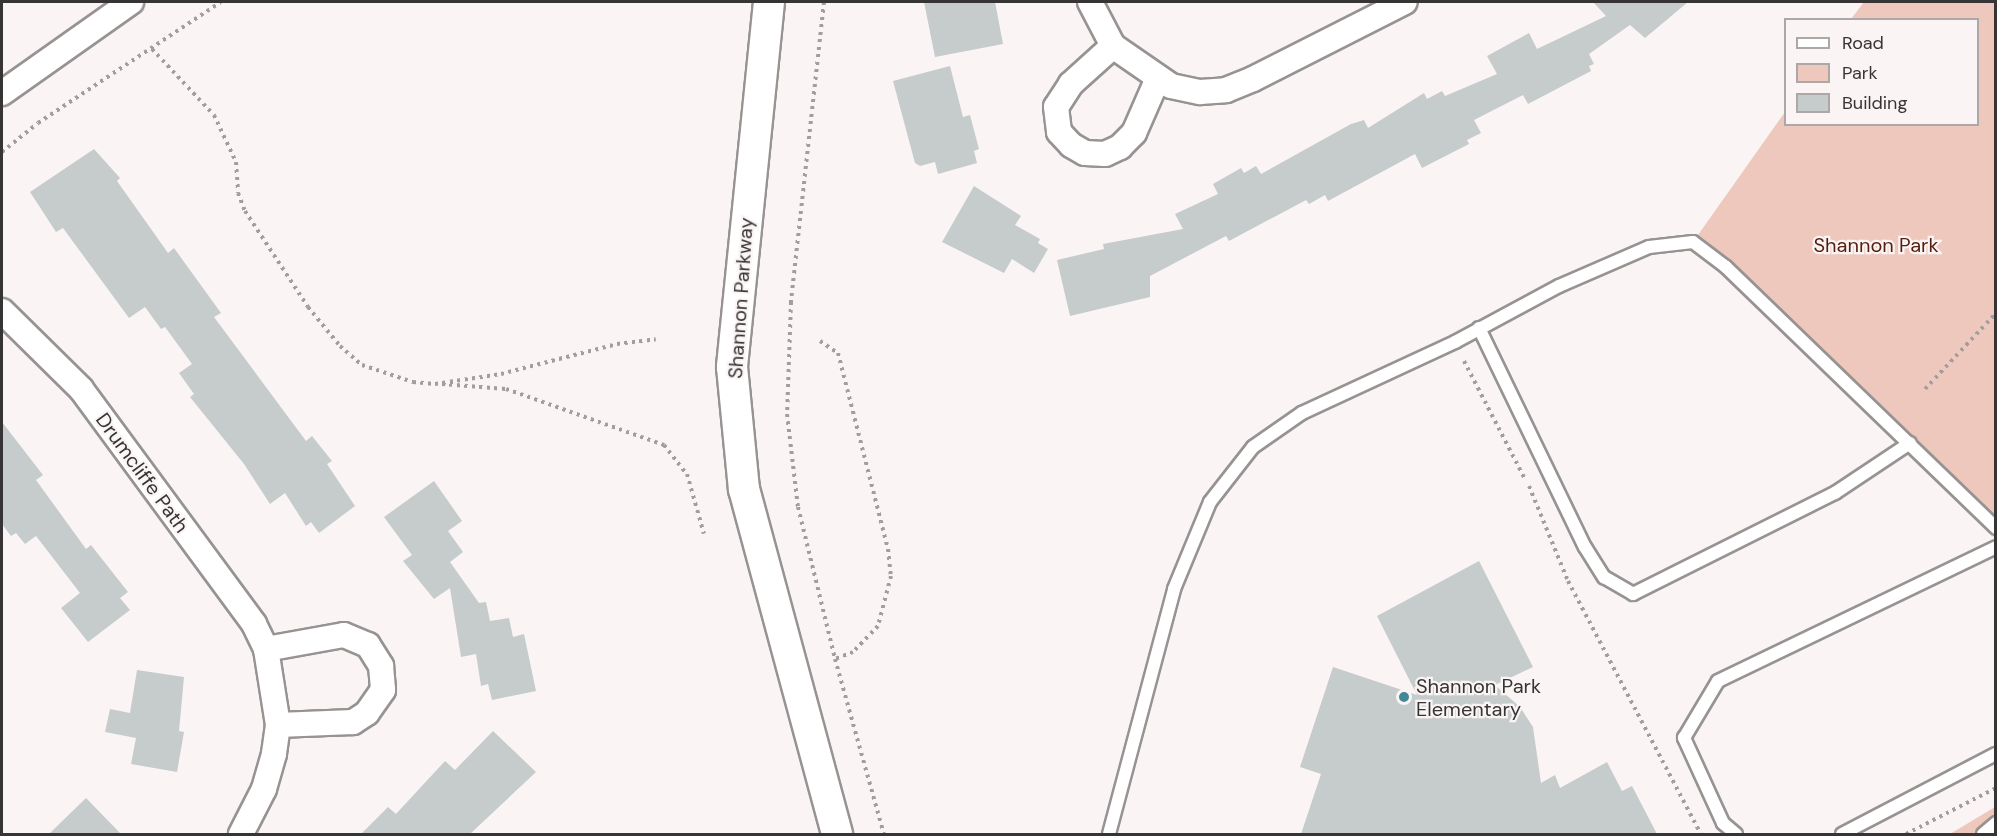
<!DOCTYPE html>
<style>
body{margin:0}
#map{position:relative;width:1997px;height:836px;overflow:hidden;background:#faf5f4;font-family:"DM Sans",sans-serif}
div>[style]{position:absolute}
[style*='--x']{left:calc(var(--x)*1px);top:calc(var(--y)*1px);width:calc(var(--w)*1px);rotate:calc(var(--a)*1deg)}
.green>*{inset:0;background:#eec8bd}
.building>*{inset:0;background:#c6cbcc}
.path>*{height:4px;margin-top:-2px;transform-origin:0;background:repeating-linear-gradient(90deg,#a29e9e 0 3px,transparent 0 7.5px)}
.roads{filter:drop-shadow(2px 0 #979392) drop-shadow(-2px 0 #979392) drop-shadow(0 2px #979392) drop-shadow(0 -2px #979392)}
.service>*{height:12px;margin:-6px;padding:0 6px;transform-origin:6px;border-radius:6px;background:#fff}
.minor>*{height:24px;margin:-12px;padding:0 12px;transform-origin:12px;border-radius:12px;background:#fff}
.tertiary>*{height:30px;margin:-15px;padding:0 15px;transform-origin:15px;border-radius:15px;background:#fff}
.dots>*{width:16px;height:16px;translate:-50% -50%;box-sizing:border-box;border:3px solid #faf5f4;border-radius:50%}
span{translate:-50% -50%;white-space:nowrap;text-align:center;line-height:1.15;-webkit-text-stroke:4.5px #faf5f4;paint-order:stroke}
.park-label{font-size:20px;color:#551e0e}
.street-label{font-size:20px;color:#363434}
.poi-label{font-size:20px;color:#363434}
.left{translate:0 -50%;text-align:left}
.frame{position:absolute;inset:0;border:3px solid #363434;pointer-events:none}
.legend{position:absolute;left:1784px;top:18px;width:195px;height:108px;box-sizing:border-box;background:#faf5f4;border:2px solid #aca8a7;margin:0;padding:8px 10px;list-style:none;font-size:18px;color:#363434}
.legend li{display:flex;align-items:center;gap:12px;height:30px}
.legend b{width:30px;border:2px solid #aca8a7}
</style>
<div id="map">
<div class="green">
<i style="clip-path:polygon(1864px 2px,1995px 2px,1995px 528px,1693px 242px,1785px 112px,1786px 124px,1978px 124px,1978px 20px,1851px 19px)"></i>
<i style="clip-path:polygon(1995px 807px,1995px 834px,1950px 834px)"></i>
</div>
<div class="building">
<i style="clip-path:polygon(924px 2px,995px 2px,1003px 44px,935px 57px)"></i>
<i style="clip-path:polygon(1593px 2px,1688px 2px,1645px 38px,1630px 25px,1589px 54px,1594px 64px,1589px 66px,1591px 71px,1528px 104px,1523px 95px,1474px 120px,1481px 133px,1467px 140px,1469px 144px,1422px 168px,1415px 154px,1328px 201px,1325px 195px,1309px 204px,1306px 200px,1229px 241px,1226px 236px,1150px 276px,1150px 297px,1070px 316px,1057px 260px,1104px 249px,1103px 244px,1183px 229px,1175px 214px,1218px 194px,1213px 184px,1241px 168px,1244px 173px,1256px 166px,1261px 174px,1351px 124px,1364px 120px,1368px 128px,1424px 93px,1427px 99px,1442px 91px,1445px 96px,1497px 74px,1487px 56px,1529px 33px,1537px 49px,1606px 16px)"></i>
<i style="clip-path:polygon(950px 66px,963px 117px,970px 115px,979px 149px,974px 151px,977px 163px,938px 174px,935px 162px,920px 166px,915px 163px,893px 81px)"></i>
<i style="clip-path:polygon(94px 149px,120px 178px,117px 181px,168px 253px,174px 248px,221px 313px,214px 317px,306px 441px,312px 436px,332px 461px,327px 464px,355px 506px,319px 533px,311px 522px,306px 526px,285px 493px,270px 504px,244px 464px,190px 397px,194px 394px,179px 373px,192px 364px,165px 327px,161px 329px,145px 307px,129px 318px,63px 228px,56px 232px,30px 192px)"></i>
<i style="clip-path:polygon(974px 186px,1021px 216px,1015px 225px,1040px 239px,1038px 243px,1048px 249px,1034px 273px,1012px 259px,1004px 273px,942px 242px)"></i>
<i style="clip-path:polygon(2px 422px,43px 475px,36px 480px,86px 549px,91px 545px,128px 592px,120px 598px,130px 610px,88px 642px,61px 608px,80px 593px,36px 536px,25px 544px,16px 533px,11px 536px,2px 524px)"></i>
<i style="clip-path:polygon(434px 481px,462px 521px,448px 531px,463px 552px,450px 562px,479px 603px,486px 602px,490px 621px,509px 618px,513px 637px,524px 634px,536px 691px,492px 700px,488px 684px,481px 686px,476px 654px,461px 657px,450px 588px,434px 599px,403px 561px,412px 555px,384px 517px)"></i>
<i style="clip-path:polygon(1479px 561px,1533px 667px,1495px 685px,1520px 707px,1533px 727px,1541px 783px,1555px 775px,1560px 788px,1607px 762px,1622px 791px,1632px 786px,1657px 834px,1301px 834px,1321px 774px,1300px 767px,1333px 667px,1417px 695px,1377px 616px)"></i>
<i style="clip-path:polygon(137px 670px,184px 677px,179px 731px,184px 732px,177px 772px,131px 764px,136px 738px,105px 732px,110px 709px,130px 713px)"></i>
<i style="clip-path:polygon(493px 731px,536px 772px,470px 834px,361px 834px,388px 807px,396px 814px,445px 761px,455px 770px)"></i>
<i style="clip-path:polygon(86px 798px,121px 834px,49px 834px)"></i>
</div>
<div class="path">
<i style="--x:824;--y:2;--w:302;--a:96.3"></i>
<i style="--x:791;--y:302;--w:112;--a:92"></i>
<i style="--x:787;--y:414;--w:94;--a:83.3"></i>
<i style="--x:798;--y:507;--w:156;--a:76.3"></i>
<i style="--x:835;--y:659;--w:182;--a:74.4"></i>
<i style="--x:152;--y:49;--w:91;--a:46.8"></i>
<i style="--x:214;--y:115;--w:52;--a:64.9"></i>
<i style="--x:236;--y:162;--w:31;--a:86"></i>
<i style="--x:238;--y:193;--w:19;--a:69"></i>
<i style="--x:245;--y:211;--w:115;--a:56.7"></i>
<i style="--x:308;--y:307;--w:50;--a:50.6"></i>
<i style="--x:340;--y:346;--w:29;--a:41"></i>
<i style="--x:362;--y:365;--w:54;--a:18.4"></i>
<i style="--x:413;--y:382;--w:22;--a:5"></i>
<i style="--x:435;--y:384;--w:67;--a:-8.6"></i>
<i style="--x:501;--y:374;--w:120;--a:-14.5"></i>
<i style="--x:617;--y:344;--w:39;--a:-7"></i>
<i style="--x:2;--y:152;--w:46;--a:-38.9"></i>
<i style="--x:38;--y:123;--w:219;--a:-33.5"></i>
<i style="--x:820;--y:341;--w:22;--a:34"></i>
<i style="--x:838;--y:353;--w:202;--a:75.7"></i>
<i style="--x:888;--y:549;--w:27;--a:84"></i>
<i style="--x:891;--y:576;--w:52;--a:104.6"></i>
<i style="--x:878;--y:626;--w:36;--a:134"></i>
<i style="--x:853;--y:652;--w:19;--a:159"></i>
<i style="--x:1464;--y:361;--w:131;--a:62.7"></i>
<i style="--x:442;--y:384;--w:64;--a:4.5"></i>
<i style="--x:506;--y:389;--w:168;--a:19.5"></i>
<i style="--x:664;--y:445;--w:37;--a:52"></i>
<i style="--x:687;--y:474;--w:62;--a:74.2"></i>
<i style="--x:1925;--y:389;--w:104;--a:-46.9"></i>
<i style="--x:1529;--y:486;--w:103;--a:67.7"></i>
<i style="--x:1568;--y:581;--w:286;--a:62.3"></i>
<i style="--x:1906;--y:834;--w:101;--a:-27.1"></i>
</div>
<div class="roads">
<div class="service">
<i style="--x:1479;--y:328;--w:243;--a:64.2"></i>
<i style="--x:1585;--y:547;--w:36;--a:58"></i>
<i style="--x:1604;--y:577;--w:34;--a:30"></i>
<i style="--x:1633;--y:594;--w:226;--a:-26.6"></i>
<i style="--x:1835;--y:493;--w:90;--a:-33.7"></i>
<i style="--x:1109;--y:834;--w:253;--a:-75.1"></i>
<i style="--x:1174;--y:589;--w:94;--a:-67.5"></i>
<i style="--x:1210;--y:502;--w:70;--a:-52"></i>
<i style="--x:1253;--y:447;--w:60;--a:-34.8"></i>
<i style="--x:1302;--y:413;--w:169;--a:-24.9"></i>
<i style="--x:1455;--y:342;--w:118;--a:-28.3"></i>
<i style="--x:1559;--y:286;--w:98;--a:-23.4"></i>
<i style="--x:1649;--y:247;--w:44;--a:-6.5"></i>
<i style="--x:1693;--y:242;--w:41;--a:37.1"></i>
<i style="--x:1726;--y:267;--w:376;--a:44"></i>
<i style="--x:1736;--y:834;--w:17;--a:-140"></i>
<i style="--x:1723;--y:823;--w:94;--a:-114.6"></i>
<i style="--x:1684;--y:738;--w:66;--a:-59.2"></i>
<i style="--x:1718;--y:681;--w:309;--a:-25.7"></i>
<i style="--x:1842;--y:834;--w:174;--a:-27.5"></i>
<i style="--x:1983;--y:834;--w:17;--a:-40"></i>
</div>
<div class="minor">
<i style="--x:1090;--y:2;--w:50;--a:62.4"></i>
<i style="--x:1113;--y:46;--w:70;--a:34.6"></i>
<i style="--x:1171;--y:86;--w:30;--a:12"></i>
<i style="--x:1200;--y:92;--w:26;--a:-4"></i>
<i style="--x:1226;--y:90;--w:29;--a:-22"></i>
<i style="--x:1253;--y:79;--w:170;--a:-26.9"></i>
<i style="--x:1113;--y:46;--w:57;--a:137.9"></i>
<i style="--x:1071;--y:84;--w:27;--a:123"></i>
<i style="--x:1056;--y:107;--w:25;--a:83"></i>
<i style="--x:1059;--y:132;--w:18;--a:47"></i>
<i style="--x:1071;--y:145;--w:16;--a:30"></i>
<i style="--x:1085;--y:153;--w:20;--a:3"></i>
<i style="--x:1105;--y:154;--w:17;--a:-25"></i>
<i style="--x:1120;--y:147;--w:20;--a:-45"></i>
<i style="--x:1134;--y:133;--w:60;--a:-66.4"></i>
<i style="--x:2;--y:93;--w:158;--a:-35.2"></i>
<i style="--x:2;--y:311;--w:111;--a:44.6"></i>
<i style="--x:81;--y:389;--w:292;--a:53.6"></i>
<i style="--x:254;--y:624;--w:28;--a:64"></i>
<i style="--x:266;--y:649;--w:77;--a:81"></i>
<i style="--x:278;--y:725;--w:29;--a:98"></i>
<i style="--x:274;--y:754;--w:36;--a:106"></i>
<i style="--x:264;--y:789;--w:51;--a:117.1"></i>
<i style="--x:266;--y:649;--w:79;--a:-10.2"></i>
<i style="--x:344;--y:635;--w:26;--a:23"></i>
<i style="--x:368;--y:645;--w:25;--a:58"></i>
<i style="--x:381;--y:666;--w:24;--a:85"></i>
<i style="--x:383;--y:690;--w:28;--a:125"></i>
<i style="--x:367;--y:713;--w:17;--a:147"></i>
<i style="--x:353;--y:722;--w:75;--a:177.7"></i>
</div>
<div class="tertiary">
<i style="--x:769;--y:2;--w:367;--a:95.8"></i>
<i style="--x:732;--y:367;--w:123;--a:84.4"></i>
<i style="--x:744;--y:489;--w:357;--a:74.9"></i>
</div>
</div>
<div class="dots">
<i style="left:1404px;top:697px;background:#438995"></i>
</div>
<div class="park-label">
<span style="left:1876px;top:245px">Shannon Park</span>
</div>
<div class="street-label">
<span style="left:741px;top:298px;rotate:-86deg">Shannon Parkway</span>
<span style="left:142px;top:473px;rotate:54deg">Drumcliffe Path</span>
</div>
<div class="poi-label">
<span class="left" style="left:1416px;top:698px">Shannon Park<br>Elementary</span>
</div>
<div class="frame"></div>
<ul class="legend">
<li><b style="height:8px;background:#fff"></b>Road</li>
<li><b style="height:16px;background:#eec8bd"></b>Park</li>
<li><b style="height:16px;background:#c6cbcc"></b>Building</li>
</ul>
</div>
